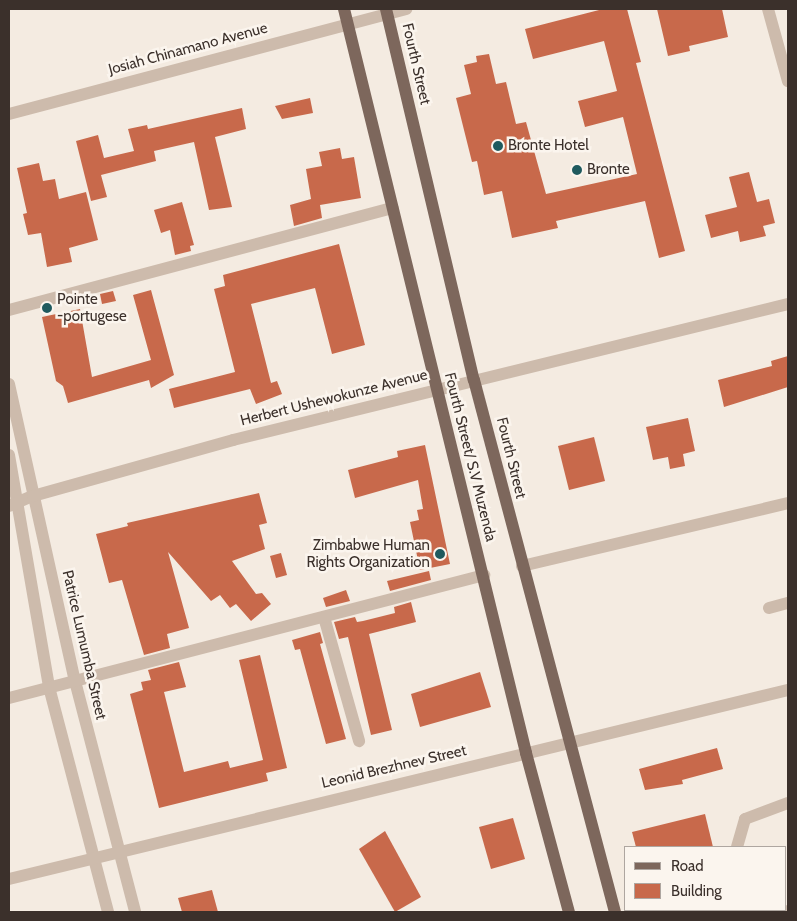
<!DOCTYPE html>
<style>
body{margin:0}
#map{position:relative;width:797px;height:921px;overflow:hidden;background:#f4ebe1;font-family:Cabin,sans-serif}
div>[style]{position:absolute}
[style*='--x']{left:calc(var(--x)*1px);top:calc(var(--y)*1px);width:calc(var(--w)*1px);rotate:calc(var(--a)*1deg)}
.building>*{inset:0;background:#c8694b}
.minor>*{height:12px;margin:-6px;padding:0 6px;transform-origin:6px;border-radius:6px;background:#cdbbac}
.major>*{height:12px;margin:-6px;padding:0 6px;transform-origin:6px;border-radius:6px;background:#7d675c}
.dots>*{width:14px;height:14px;translate:-50% -50%;box-sizing:border-box;border:2px solid #fbf5ee;border-radius:50%}
span{translate:-50% -50%;white-space:nowrap;text-align:center;line-height:1.15;-webkit-text-stroke:5px #fbf5ee;paint-order:stroke}
.street-label{font-size:15px;color:#3b302b}
.poi-label{font-size:15px;color:#3b302b}
.left{translate:0 -50%;text-align:left}
.right{translate:-100% -50%;text-align:right}
.frame{position:absolute;inset:0;border:10px solid #3b302b;pointer-events:none}
.legend{position:absolute;left:624px;top:846px;width:162px;height:65px;box-sizing:border-box;background:#fbf5ee;border:1px solid #aea6a0;margin:0;padding:6px 9px;list-style:none;font-size:15px;color:#3b302b}
.legend li{display:flex;align-items:center;gap:10px;height:25px}
.legend b{width:25px;border:1px solid #aea6a0}
</style>
<div id="map">
<div class="building">
<i style="clip-path:polygon(603px 9px,627px 9px,641px 62px,636px 63px,685px 251px,659px 258px,645px 201px,556px 221px,558px 228px,512px 238px,502px 191px,484px 195px,477px 161px,472px 162px,456px 98px,471px 94px,464px 65px,477px 62px,476px 56px,489px 54px,496px 84px,506px 82px,516px 124px,526px 122px,546px 194px,637px 174px,623px 117px,585px 127px,578px 101px,617px 91px,604px 41px,533px 59px,525px 29px)"></i>
<i style="clip-path:polygon(657px 9px,722px 9px,728px 37px,689px 46px,690px 51px,668px 56px)"></i>
<i style="clip-path:polygon(310px 98px,313px 113px,282px 119px,275px 106px)"></i>
<i style="clip-path:polygon(242px 108px,246px 129px,215px 137px,232px 207px,209px 210px,194px 142px,154px 151px,156px 161px,101px 175px,107px 197px,91px 201px,76px 141px,98px 135px,104px 158px,134px 151px,128px 129px,147px 125px,148px 129px)"></i>
<i style="clip-path:polygon(340px 148px,342px 159px,354px 157px,361px 198px,320px 205px,322px 218px,294px 226px,290px 205px,311px 199px,306px 169px,322px 166px,319px 152px)"></i>
<i style="clip-path:polygon(39px 163px,43px 181px,55px 179px,59px 199px,86px 192px,98px 240px,69px 248px,72px 262px,47px 267px,41px 233px,28px 235px,23px 214px,27px 213px,17px 168px)"></i>
<i style="clip-path:polygon(749px 172px,757px 202px,769px 199px,775px 223px,763px 226px,766px 236px,740px 242px,738px 231px,711px 238px,705px 215px,737px 207px,729px 177px)"></i>
<i style="clip-path:polygon(182px 202px,194px 245px,190px 246px,191px 251px,175px 255px,170px 230px,161px 233px,154px 210px)"></i>
<i style="clip-path:polygon(339px 244px,365px 345px,332px 354px,315px 288px,251px 304px,271px 383px,277px 381px,282px 394px,256px 404px,250px 389px,174px 408px,169px 389px,235px 372px,214px 289px,225px 286px,223px 275px)"></i>
<i style="clip-path:polygon(151px 290px,174px 375px,151px 388px,149px 380px,68px 403px,63px 386px,56px 381px,42px 317px,80px 309px,92px 377px,151px 360px,133px 295px)"></i>
<i style="clip-path:polygon(113px 291px,116px 301px,102px 304px,100px 294px)"></i>
<i style="clip-path:polygon(788px 356px,788px 387px,724px 407px,718px 380px,772px 366px,771px 361px)"></i>
<i style="clip-path:polygon(688px 418px,695px 451px,683px 454px,685px 466px,670px 469px,668px 457px,653px 460px,646px 427px)"></i>
<i style="clip-path:polygon(594px 437px,605px 481px,569px 490px,558px 446px)"></i>
<i style="clip-path:polygon(425px 445px,450px 564px,420px 570px,410px 522px,419px 520px,417px 510px,423px 509px,418px 480px,355px 498px,348px 470px,398px 457px,397px 451px)"></i>
<i style="clip-path:polygon(259px 493px,267px 523px,259px 525px,265px 549px,232px 561px,256px 594px,262px 593px,271px 604px,251px 621px,236px 604px,230px 608px,220px 595px,211px 601px,168px 552px,189px 628px,167px 634px,170px 648px,144px 655px,122px 580px,109px 583px,96px 534px,128px 526px,127px 523px)"></i>
<i style="clip-path:polygon(281px 553px,287px 575px,276px 578px,270px 556px)"></i>
<i style="clip-path:polygon(429px 571px,431px 580px,390px 591px,387px 581px)"></i>
<i style="clip-path:polygon(346px 590px,350px 601px,326px 607px,323px 598px)"></i>
<i style="clip-path:polygon(411px 602px,416px 622px,369px 634px,392px 730px,371px 735px,348px 637px,339px 639px,334px 622px,355px 617px,357px 622px,363px 621px,395px 613px,394px 607px)"></i>
<i style="clip-path:polygon(320px 632px,323px 643px,320px 644px,346px 739px,326px 744px,300px 649px,295px 650px,292px 640px)"></i>
<i style="clip-path:polygon(260px 655px,287px 768px,266px 773px,268px 781px,159px 808px,130px 694px,143px 690px,141px 682px,151px 680px,148px 670px,179px 662px,186px 687px,164px 692px,184px 772px,228px 761px,230px 768px,263px 760px,239px 660px)"></i>
<i style="clip-path:polygon(480px 672px,491px 707px,420px 727px,411px 694px)"></i>
<i style="clip-path:polygon(717px 748px,723px 769px,682px 780px,683px 784px,645px 790px,639px 769px)"></i>
<i style="clip-path:polygon(705px 814px,713px 847px,636px 847px,632px 832px)"></i>
<i style="clip-path:polygon(513px 818px,525px 859px,491px 869px,479px 827px)"></i>
<i style="clip-path:polygon(385px 831px,421px 897px,395px 912px,359px 849px)"></i>
<i style="clip-path:polygon(212px 890px,218px 912px,182px 912px,178px 898px)"></i>
</div>
<div class="minor">
<i style="--x:768;--y:9;--w:75;--a:74.5"></i>
<i style="--x:9;--y:114;--w:411;--a:-14.8"></i>
<i style="--x:9;--y:310;--w:397;--a:-14.9"></i>
<i style="--x:9;--y:384;--w:304;--a:77.5"></i>
<i style="--x:75;--y:681;--w:239;--a:75.4"></i>
<i style="--x:9;--y:455;--w:235;--a:80.2"></i>
<i style="--x:49;--y:687;--w:233;--a:75.3"></i>
<i style="--x:9;--y:506;--w:26;--a:-23"></i>
<i style="--x:33;--y:496;--w:208;--a:-15.6"></i>
<i style="--x:233;--y:440;--w:571;--a:-13.77"></i>
<i style="--x:522;--y:566;--w:273;--a:-13.3"></i>
<i style="--x:769;--y:608;--w:20;--a:-15"></i>
<i style="--x:324;--y:617;--w:129;--a:74.2"></i>
<i style="--x:9;--y:698;--w:491;--a:-14.5"></i>
<i style="--x:737;--y:847;--w:29;--a:-74"></i>
<i style="--x:745;--y:819;--w:46;--a:-20.4"></i>
<i style="--x:9;--y:879;--w:802;--a:-13.64"></i>
<i style="--x:753;--y:910;--w:9;--a:13"></i>
<i style="--x:784;--y:912;--w:4;--a:-14"></i>
</div>
<div class="major">
<i style="--x:344;--y:9;--w:766;--a:76.25"></i>
<i style="--x:526;--y:753;--w:165;--a:74.9"></i>
<i style="--x:386;--y:9;--w:381;--a:76.7"></i>
<i style="--x:474;--y:380;--w:550;--a:75.16"></i>
</div>
<div class="dots">
<i style="left:498px;top:146px;background:#1f5a5e"></i>
<i style="left:577px;top:170px;background:#1f5a5e"></i>
<i style="left:47px;top:308px;background:#1f5a5e"></i>
<i style="left:440px;top:554px;background:#1f5a5e"></i>
</div>
<div class="street-label">
<span style="left:188px;top:49px;rotate:-15deg">Josiah Chinamano Avenue</span>
<span style="left:416px;top:64px;rotate:77deg">Fourth Street</span>
<span style="left:334px;top:398px;rotate:-14deg">Herbert Ushewokunze Avenue</span>
<span style="left:470px;top:457px;rotate:76deg">Fourth Street/ S.V Muzenda</span>
<span style="left:511px;top:458px;rotate:76deg">Fourth Street</span>
<span style="left:84px;top:645px;rotate:77deg">Patrice Lumumba Street</span>
<span style="left:394px;top:767px;rotate:-13deg">Leonid Brezhnev Street</span>
</div>
<div class="poi-label">
<span class="left" style="left:508px;top:146px">Bronte Hotel</span>
<span class="left" style="left:587px;top:170px">Bronte</span>
<span class="left" style="left:57px;top:308px">Pointe<br>-portugese</span>
<span class="right" style="left:430px;top:554px">Zimbabwe Human<br>Rights Organization</span>
</div>
<div class="frame"></div>
<ul class="legend">
<li><b style="height:6px;background:#7d675c"></b>Road</li>
<li><b style="height:14px;background:#c8694b"></b>Building</li>
</ul>
</div>
